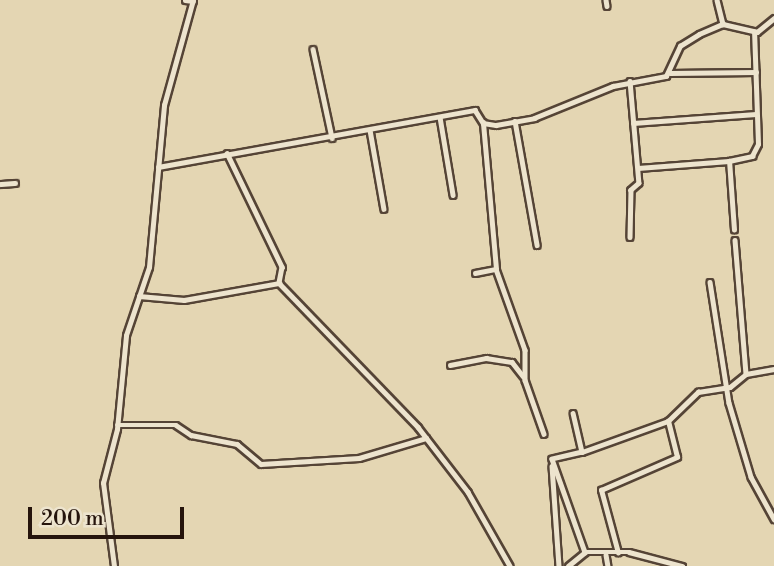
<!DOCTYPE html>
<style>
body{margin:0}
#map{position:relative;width:774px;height:566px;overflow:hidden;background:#e4d6b3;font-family:"Libre Bodoni",serif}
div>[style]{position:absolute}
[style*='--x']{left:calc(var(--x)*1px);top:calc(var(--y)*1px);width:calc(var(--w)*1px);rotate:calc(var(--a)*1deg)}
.roads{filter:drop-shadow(2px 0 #554436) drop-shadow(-2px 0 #554436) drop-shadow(0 2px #554436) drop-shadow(0 -2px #554436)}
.minor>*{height:4.5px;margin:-2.25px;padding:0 2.25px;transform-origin:2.25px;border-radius:2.25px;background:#ede4ce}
.tertiary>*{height:5px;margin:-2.5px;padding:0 2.5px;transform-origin:2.5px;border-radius:2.5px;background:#ede4ce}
span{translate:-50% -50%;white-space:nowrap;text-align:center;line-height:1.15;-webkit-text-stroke:7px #ede4ce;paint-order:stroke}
.scale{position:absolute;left:28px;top:507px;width:156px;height:32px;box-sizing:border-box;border:4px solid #25140c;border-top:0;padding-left:9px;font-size:21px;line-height:24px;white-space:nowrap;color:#25140c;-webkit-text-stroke:5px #ede4ce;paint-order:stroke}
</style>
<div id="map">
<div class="roads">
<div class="minor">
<i style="--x:185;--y:0;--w:8;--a:7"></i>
<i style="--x:606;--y:0;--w:6;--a:81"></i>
<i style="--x:717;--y:0;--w:25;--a:76"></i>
<i style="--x:313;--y:49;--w:91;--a:77.9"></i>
<i style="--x:670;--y:73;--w:86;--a:-0.7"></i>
<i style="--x:630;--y:81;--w:102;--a:85"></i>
<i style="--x:639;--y:183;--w:11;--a:139"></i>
<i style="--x:631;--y:190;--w:47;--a:91.2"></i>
<i style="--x:440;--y:117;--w:79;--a:80.5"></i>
<i style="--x:515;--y:121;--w:126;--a:79.9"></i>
<i style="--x:633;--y:123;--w:123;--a:-4.2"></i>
<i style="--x:370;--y:130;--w:80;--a:80"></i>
<i style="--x:227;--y:153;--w:127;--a:64.2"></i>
<i style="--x:282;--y:267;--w:16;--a:101"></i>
<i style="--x:279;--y:283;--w:200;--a:46"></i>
<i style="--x:418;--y:427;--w:82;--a:52.4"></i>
<i style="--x:468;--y:492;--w:85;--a:60.4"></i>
<i style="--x:158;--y:167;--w:322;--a:-10.2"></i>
<i style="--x:475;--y:110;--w:15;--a:58"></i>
<i style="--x:483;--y:123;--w:13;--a:9"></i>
<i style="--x:496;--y:125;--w:39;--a:-10"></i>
<i style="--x:534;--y:118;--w:85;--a:-22.1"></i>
<i style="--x:613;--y:86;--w:54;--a:-10.7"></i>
<i style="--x:666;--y:76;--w:33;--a:-65"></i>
<i style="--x:680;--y:46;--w:22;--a:-32"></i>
<i style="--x:699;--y:34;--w:26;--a:-23"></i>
<i style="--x:723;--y:24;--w:35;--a:13"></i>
<i style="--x:757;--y:32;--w:22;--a:-39"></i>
<i style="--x:638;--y:168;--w:91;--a:-4.4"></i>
<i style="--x:0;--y:184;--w:15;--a:-4"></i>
<i style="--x:734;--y:230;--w:69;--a:-94.1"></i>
<i style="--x:729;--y:161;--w:24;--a:-12"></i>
<i style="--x:752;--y:156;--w:13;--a:-63"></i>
<i style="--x:758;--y:144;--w:112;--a:-92"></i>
<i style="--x:735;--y:240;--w:134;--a:85.3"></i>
<i style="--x:496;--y:269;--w:86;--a:70.3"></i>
<i style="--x:525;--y:350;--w:30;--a:90"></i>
<i style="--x:525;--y:380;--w:57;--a:70.6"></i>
<i style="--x:475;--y:273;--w:21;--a:-11"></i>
<i style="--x:496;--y:269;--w:147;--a:-95.1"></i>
<i style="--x:710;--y:282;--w:122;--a:81.1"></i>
<i style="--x:729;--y:403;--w:77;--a:73.4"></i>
<i style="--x:751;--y:477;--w:48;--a:61.3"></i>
<i style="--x:139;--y:296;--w:45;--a:5.1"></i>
<i style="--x:184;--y:300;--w:97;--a:-10.1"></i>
<i style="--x:450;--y:365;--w:37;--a:-11"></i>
<i style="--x:486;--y:358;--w:26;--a:9"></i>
<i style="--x:512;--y:362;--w:18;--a:52"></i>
<i style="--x:573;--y:413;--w:40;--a:77"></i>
<i style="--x:582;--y:452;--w:91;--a:-19.8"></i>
<i style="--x:668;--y:421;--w:42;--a:-44"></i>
<i style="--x:698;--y:392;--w:32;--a:-9"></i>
<i style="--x:730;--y:387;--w:21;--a:-39"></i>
<i style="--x:746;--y:374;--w:28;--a:-10"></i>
<i style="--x:117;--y:425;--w:59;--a:0"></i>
<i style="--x:176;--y:425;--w:18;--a:34"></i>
<i style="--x:191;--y:435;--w:47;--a:11.1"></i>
<i style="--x:237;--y:444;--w:31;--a:40"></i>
<i style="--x:261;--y:464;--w:98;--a:-3.5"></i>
<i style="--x:359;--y:458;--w:70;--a:-16.6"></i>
<i style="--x:582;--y:452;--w:31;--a:167"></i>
<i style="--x:552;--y:459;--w:99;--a:70.5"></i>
<i style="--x:552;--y:466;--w:100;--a:86"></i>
<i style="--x:618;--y:553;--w:65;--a:-105.1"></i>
<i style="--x:601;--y:490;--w:83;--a:-23.5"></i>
<i style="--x:677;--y:457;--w:37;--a:-104"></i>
<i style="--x:606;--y:555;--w:11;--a:80"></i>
<i style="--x:568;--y:566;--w:22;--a:-39"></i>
<i style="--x:585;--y:552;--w:44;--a:0"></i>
<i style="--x:629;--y:552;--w:55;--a:14.8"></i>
</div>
<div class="tertiary">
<i style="--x:114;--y:566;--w:84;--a:-97.5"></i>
<i style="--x:103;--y:483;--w:56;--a:-75.5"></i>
<i style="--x:117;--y:429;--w:94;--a:-84.5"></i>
<i style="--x:126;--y:335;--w:72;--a:-71.3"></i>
<i style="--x:149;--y:267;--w:163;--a:-84.7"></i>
<i style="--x:164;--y:105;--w:109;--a:-74.6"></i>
</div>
</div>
<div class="scale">200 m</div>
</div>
